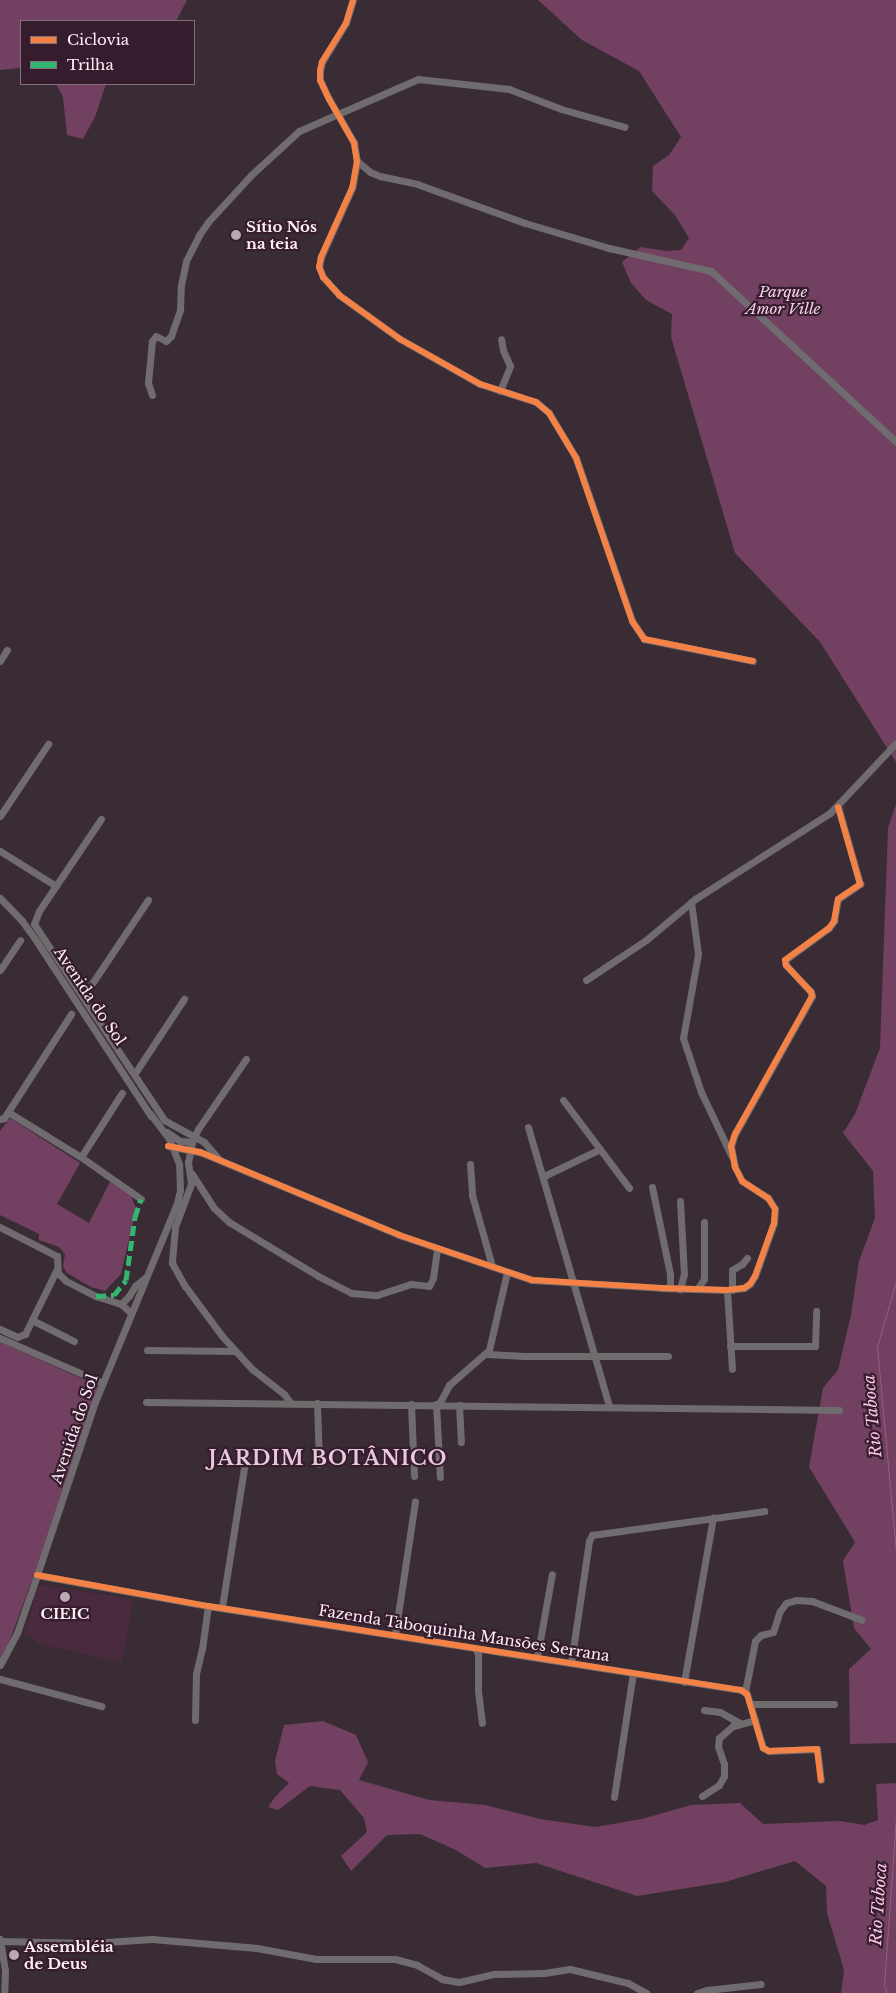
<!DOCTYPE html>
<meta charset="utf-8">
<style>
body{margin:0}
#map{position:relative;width:896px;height:1993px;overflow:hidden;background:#3a2c35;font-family:"Libre Baskerville",serif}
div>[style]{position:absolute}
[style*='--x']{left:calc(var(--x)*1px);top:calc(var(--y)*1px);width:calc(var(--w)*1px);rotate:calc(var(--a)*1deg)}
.built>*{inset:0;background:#492a3e}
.green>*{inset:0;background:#724161}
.stream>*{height:1px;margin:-0.5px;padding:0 0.5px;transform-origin:0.5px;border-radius:0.5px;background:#975d81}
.minor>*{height:7px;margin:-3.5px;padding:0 3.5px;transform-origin:3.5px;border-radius:3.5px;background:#706b6f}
.quiet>*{height:5px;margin-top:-2.5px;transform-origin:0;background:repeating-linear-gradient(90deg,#33b770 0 10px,transparent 0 15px)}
.cycleway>*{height:6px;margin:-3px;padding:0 3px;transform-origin:3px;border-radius:3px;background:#f48246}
.dots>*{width:14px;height:14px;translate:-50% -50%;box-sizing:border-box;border:2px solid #361d2d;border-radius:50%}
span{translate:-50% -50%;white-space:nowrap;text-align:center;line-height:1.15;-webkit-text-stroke:4.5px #361d2d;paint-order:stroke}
.poi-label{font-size:15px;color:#ffedf7;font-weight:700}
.left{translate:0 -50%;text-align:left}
.park-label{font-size:15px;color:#f6d1e7;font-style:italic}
.street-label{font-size:15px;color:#ffedf7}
.water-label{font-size:16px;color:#fdc6e7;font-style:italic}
.district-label{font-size:20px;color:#eac8dc;font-weight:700;letter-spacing:1px}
.legend{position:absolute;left:20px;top:20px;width:175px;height:65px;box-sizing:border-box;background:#361d2d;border:1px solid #86707e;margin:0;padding:6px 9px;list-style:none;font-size:15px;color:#ffedf7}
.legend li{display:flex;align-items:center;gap:10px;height:25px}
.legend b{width:25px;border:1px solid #86707e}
</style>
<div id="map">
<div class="built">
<i style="clip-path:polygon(39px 1585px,132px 1599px,131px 1614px,122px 1662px,39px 1644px,33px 1637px,24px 1634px)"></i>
</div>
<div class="green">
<i style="clip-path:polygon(0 0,187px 0,176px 21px,21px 21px,21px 68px,0 70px)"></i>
<i style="clip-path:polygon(538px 0,896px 0,896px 762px,820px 642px,735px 553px,671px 337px,672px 314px,646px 300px,631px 283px,622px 262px,641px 247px,666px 251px,681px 250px,689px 238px,675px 215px,652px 191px,653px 166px,669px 155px,681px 137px,639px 71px,582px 40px)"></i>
<i style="clip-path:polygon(56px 84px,106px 84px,95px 117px,83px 139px,67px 135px,63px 97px)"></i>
<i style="clip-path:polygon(896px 804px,896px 1743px,850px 1744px,849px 1669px,871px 1649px,854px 1628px,843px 1561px,855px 1542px,809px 1467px,823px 1388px,838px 1370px,851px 1315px,859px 1261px,875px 1218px,873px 1171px,843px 1133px,855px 1114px,880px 1048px,888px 828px)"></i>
<i style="clip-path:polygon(10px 1118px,80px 1163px,57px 1204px,89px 1223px,110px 1182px,131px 1196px,136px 1209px,121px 1274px,105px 1291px,91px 1287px,67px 1273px,63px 1266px,65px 1254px,59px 1247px,39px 1240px,39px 1234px,0 1215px,0 1131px)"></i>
<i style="clip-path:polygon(0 1342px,103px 1388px,1px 1664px,0 1664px)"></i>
<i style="clip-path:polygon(323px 1721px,356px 1735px,368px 1762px,359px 1780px,429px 1800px,485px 1805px,540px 1819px,595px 1827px,642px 1819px,691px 1805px,740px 1803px,763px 1824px,840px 1821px,864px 1825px,878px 1820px,876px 1784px,896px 1783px,896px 1993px,841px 1993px,844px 1970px,827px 1913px,826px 1886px,795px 1861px,725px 1882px,637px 1896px,536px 1863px,485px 1868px,456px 1850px,420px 1834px,387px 1835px,351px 1871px,341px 1856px,367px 1832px,364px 1818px,340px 1790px,310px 1786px,278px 1810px,268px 1807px,275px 1797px,289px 1783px,277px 1774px,275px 1761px,284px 1725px)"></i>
</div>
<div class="stream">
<i style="--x:896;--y:1281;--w:69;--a:106.1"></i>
<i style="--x:877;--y:1347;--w:205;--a:84.7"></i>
<i style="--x:887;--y:1993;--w:9;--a:-111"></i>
<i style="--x:884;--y:1985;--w:169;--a:-85.9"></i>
</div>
<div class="minor">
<i style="--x:353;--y:0;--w:24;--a:107"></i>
<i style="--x:346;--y:23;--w:46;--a:121.6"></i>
<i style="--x:322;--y:62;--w:9;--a:103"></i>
<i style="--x:320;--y:71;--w:9;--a:90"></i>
<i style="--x:320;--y:80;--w:21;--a:65"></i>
<i style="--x:329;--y:99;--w:51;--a:60.4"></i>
<i style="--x:354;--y:143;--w:18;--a:81"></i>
<i style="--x:357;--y:161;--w:27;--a:100"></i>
<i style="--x:352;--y:188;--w:76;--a:114.2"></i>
<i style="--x:321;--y:257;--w:10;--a:101"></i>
<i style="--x:319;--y:267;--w:11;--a:68"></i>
<i style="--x:323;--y:277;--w:24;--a:48"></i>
<i style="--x:339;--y:295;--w:75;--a:35.8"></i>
<i style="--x:400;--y:339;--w:92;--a:29.4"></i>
<i style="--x:480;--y:384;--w:59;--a:17.8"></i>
<i style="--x:536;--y:402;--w:17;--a:40"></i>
<i style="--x:549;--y:413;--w:52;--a:59"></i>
<i style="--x:576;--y:458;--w:172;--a:71"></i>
<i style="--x:632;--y:621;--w:22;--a:56"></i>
<i style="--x:644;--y:639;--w:111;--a:11.4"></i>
<i style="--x:357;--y:161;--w:17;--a:40"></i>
<i style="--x:370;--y:172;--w:11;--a:22"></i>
<i style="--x:380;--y:176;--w:38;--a:12"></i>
<i style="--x:417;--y:184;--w:115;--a:19.9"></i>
<i style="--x:525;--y:223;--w:88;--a:16.6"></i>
<i style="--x:609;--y:248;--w:105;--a:12.7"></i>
<i style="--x:711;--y:271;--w:252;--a:42.7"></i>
<i style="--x:500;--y:391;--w:27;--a:-68"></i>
<i style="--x:510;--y:366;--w:17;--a:-114"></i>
<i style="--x:503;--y:350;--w:11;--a:-100"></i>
<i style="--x:152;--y:395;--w:13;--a:-108"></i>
<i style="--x:148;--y:383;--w:42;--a:-84.6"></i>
<i style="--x:152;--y:341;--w:6;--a:-51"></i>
<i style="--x:156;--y:336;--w:11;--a:27"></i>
<i style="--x:166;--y:341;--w:7;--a:-45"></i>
<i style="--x:171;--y:336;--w:28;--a:-71"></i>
<i style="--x:180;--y:310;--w:25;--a:-88"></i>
<i style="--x:181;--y:285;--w:25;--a:-78"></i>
<i style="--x:186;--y:261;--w:29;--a:-63"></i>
<i style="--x:199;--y:235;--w:16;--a:-55"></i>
<i style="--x:208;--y:222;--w:64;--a:-47.5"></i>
<i style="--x:251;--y:175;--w:65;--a:-42.5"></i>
<i style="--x:299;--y:131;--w:130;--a:-23.6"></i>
<i style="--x:418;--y:79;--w:92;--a:6.3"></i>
<i style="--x:509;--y:89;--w:56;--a:21"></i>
<i style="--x:561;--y:109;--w:66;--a:15.7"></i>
<i style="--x:0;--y:661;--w:13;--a:-58"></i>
<i style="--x:0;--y:816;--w:87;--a:-56.3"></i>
<i style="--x:101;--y:819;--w:111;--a:124"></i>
<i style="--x:39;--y:911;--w:14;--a:111"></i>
<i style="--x:34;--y:924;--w:235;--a:56.4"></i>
<i style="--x:164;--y:1120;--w:46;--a:28.8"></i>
<i style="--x:204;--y:1142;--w:23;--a:49"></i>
<i style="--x:0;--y:851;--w:66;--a:32"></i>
<i style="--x:0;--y:898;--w:32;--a:46"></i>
<i style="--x:22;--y:921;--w:26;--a:54"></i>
<i style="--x:37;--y:942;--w:208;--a:56.8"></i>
<i style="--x:691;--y:902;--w:52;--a:82.3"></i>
<i style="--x:698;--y:954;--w:85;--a:100.1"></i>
<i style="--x:683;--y:1038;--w:57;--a:71.6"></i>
<i style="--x:701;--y:1092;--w:72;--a:64.5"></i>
<i style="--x:0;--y:970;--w:36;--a:-56"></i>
<i style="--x:586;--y:980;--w:72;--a:-33.7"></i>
<i style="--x:646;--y:940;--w:64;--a:-39.9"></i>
<i style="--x:695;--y:899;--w:160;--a:-32.5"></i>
<i style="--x:830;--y:813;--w:96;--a:-46.7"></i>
<i style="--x:83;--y:997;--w:117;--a:-56.2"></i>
<i style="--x:246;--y:1059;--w:85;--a:124.4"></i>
<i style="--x:198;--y:1129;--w:14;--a:115"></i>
<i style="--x:192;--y:1142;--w:20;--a:101"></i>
<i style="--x:188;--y:1162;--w:22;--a:82"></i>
<i style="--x:191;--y:1184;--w:46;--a:110.4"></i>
<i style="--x:175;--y:1227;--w:36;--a:95"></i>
<i style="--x:172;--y:1263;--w:26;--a:61"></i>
<i style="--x:185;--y:1286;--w:62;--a:53.5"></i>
<i style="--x:222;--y:1336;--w:45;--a:47.7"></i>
<i style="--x:252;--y:1369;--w:41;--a:38"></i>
<i style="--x:284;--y:1394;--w:10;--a:53"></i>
<i style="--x:135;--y:1073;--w:89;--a:-56.5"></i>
<i style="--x:563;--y:1100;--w:110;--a:53.1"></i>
<i style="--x:8;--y:1112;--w:86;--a:31.7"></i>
<i style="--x:81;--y:1157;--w:73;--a:35"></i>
<i style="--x:0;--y:1119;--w:4;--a:-14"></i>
<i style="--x:4;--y:1118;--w:124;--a:-57.2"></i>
<i style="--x:528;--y:1127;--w:291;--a:73.8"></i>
<i style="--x:167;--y:1132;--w:16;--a:35"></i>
<i style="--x:180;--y:1141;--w:12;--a:5"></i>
<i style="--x:168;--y:1146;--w:33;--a:11"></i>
<i style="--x:200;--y:1152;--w:216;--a:22.6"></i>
<i style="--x:399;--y:1235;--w:140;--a:18.7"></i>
<i style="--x:532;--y:1280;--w:129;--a:3.5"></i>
<i style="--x:661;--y:1288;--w:66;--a:1.7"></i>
<i style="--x:727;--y:1290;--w:17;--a:-7"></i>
<i style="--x:744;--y:1288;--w:7;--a:-34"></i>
<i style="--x:750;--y:1284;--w:9;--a:-58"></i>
<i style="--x:755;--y:1276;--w:56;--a:-70.3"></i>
<i style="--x:774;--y:1223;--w:14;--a:-86"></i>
<i style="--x:775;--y:1209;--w:13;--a:-122"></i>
<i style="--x:768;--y:1198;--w:31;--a:-147"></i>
<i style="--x:742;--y:1181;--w:16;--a:-117"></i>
<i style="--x:735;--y:1167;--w:21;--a:-101"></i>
<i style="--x:731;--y:1146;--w:13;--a:-72"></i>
<i style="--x:735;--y:1134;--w:158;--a:-60.8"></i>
<i style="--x:812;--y:996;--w:4;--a:-104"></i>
<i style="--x:811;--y:992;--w:37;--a:-133"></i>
<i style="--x:786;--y:965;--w:5;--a:-101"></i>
<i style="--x:785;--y:960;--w:54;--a:-36"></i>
<i style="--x:829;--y:928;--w:9;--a:-54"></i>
<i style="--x:834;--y:921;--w:22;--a:-80"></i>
<i style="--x:838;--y:899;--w:27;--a:-34"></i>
<i style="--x:860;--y:884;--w:80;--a:-105.9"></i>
<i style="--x:81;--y:1157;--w:76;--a:-57.4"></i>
<i style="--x:470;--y:1164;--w:31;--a:86"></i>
<i style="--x:472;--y:1195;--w:74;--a:74.3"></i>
<i style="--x:192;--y:1174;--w:40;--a:57.1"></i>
<i style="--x:214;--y:1208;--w:21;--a:43"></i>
<i style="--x:229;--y:1222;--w:104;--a:31.2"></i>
<i style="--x:318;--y:1276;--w:38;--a:27"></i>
<i style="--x:352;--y:1293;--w:25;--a:5"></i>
<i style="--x:377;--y:1295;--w:36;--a:-18"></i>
<i style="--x:411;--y:1284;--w:18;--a:6"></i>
<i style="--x:429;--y:1286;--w:9;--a:-63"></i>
<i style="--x:433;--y:1278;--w:30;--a:-82"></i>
<i style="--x:544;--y:1176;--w:62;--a:-25.7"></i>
<i style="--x:652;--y:1187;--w:89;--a:78.3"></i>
<i style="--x:670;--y:1274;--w:14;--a:90"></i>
<i style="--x:680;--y:1201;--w:73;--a:86.9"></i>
<i style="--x:684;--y:1274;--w:16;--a:105"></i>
<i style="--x:0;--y:1227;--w:64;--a:27"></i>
<i style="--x:57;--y:1256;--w:17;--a:87"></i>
<i style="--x:58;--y:1273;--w:11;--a:45"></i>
<i style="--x:66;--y:1281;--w:34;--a:27"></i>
<i style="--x:96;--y:1296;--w:26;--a:18"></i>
<i style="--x:121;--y:1304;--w:13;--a:42"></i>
<i style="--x:697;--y:1289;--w:12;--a:-55"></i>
<i style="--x:704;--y:1279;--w:57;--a:-90"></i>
<i style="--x:727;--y:1290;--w:79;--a:86.4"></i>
<i style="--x:732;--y:1290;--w:20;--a:-90"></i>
<i style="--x:732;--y:1270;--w:12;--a:-31"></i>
<i style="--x:742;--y:1264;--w:8;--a:-50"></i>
<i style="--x:121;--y:1304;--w:11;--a:-45"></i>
<i style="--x:129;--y:1296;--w:12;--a:-59"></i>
<i style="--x:135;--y:1286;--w:14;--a:-39"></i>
<i style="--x:32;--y:1320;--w:47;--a:26.6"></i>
<i style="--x:0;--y:1329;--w:19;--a:25"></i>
<i style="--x:17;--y:1337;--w:9;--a:-21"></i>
<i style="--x:25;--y:1334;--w:72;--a:-63.8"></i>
<i style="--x:0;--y:1338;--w:112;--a:23.6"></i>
<i style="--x:730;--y:1346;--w:85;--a:0"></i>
<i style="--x:815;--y:1346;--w:35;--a:-88"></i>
<i style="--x:147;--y:1350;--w:88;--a:0.7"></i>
<i style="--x:487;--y:1354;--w:36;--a:3"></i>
<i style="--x:523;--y:1356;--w:145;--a:0"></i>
<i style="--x:146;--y:1402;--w:693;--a:0.66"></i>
<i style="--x:317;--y:1403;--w:61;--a:88.1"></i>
<i style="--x:411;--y:1404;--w:72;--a:87.6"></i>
<i style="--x:436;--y:1404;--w:73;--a:86.9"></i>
<i style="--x:439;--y:1404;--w:21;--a:-62"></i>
<i style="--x:449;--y:1385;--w:53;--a:-41.2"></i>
<i style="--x:489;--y:1350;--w:80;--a:-77"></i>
<i style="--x:459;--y:1405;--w:37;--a:87"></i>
<i style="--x:37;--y:1575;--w:174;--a:10.3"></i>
<i style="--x:208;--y:1606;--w:540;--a:8.96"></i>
<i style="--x:741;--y:1690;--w:7;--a:34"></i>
<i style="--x:747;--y:1694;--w:56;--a:73.5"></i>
<i style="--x:763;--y:1748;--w:7;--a:27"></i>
<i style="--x:769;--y:1751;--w:48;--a:-2.4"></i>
<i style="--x:817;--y:1749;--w:31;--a:83"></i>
<i style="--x:222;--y:1607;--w:154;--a:-81"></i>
<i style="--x:395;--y:1635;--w:135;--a:-81.5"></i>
<i style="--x:475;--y:1648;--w:7;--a:63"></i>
<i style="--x:478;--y:1654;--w:37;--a:90"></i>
<i style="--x:478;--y:1691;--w:32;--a:83"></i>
<i style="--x:537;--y:1657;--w:84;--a:-79.8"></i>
<i style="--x:571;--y:1663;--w:123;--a:-81.6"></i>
<i style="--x:589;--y:1541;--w:7;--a:-63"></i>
<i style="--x:592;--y:1535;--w:174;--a:-7.9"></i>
<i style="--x:0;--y:1665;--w:36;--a:-62"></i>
<i style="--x:17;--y:1633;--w:39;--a:-71"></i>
<i style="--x:30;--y:1596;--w:205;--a:-71.5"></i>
<i style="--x:95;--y:1402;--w:215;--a:-67.6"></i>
<i style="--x:177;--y:1203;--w:13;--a:-77"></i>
<i style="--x:180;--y:1190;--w:26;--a:-92"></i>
<i style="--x:179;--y:1164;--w:26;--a:-111"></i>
<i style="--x:170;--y:1140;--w:34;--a:-127"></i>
<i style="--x:0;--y:1679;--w:105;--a:15"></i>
<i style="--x:684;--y:1682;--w:167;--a:-80"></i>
<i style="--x:745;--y:1692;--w:52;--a:-78.9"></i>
<i style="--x:755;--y:1641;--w:8;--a:-45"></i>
<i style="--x:761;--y:1635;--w:12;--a:-14"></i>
<i style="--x:773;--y:1632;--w:22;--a:-72"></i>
<i style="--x:780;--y:1611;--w:10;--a:-53"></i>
<i style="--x:786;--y:1603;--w:10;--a:-17"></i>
<i style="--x:796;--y:1600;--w:16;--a:4"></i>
<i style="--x:812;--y:1601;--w:53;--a:20.8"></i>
<i style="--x:750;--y:1704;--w:84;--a:0"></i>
<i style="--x:704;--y:1710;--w:16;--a:7"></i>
<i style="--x:720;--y:1712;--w:23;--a:29"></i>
<i style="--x:195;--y:1720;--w:46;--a:-88.8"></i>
<i style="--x:196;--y:1674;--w:26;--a:-77"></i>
<i style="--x:202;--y:1649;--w:43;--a:-82.1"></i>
<i style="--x:702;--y:1796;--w:20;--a:-33"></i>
<i style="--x:719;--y:1785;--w:10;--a:-61"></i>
<i style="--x:724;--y:1776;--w:12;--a:-90"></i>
<i style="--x:724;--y:1764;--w:18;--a:-109"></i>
<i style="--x:718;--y:1747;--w:9;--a:-84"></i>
<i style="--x:719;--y:1738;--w:18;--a:-41"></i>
<i style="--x:733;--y:1726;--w:23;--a:-15"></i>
<i style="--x:614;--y:1797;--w:125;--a:-81.3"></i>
<i style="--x:0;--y:1939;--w:31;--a:81"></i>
<i style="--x:5;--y:1970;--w:23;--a:92"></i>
<i style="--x:1;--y:1941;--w:90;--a:1.3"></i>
<i style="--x:91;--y:1943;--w:61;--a:-3.8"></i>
<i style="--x:152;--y:1939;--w:105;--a:4.9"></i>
<i style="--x:257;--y:1948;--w:60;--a:10.6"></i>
<i style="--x:316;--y:1959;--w:79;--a:0"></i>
<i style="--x:395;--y:1959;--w:23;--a:15"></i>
<i style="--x:417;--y:1965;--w:29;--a:29"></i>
<i style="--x:442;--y:1979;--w:17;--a:10"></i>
<i style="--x:459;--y:1982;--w:36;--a:-13"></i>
<i style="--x:494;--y:1974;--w:50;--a:-1.1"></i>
<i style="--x:544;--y:1973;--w:26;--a:-9"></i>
<i style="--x:570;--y:1969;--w:60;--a:13.6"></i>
<i style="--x:628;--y:1983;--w:21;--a:29"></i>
<i style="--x:697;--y:1993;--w:10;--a:-17"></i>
<i style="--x:707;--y:1990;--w:54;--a:-6.3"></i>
</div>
<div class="quiet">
<i style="--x:96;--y:1296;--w:18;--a:-3"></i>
<i style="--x:114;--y:1295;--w:19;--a:-51"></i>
<i style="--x:126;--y:1280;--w:64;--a:-81.9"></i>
<i style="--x:135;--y:1217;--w:19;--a:-72"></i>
</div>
<div class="cycleway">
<i style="--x:353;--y:0;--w:24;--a:107"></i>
<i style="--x:346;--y:23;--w:46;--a:121.6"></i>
<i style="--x:322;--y:62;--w:9;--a:103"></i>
<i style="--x:320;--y:71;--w:9;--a:90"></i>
<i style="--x:320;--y:80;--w:21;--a:65"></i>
<i style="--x:329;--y:99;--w:51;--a:60.4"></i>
<i style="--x:354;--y:143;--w:18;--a:81"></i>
<i style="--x:357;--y:161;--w:27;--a:100"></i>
<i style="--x:352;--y:188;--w:76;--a:114.2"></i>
<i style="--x:321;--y:257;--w:10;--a:101"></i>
<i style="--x:319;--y:267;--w:11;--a:68"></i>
<i style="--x:323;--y:277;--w:24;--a:48"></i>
<i style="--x:339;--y:295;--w:75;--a:35.8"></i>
<i style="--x:400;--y:339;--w:92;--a:29.4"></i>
<i style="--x:480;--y:384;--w:59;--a:17.8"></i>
<i style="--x:536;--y:402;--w:17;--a:40"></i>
<i style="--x:549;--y:413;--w:52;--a:59"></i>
<i style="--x:576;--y:458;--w:172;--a:71"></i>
<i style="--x:632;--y:621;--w:22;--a:56"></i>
<i style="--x:644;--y:639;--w:111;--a:11.4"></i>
<i style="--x:168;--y:1146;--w:33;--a:11"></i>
<i style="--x:200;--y:1152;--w:216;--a:22.6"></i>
<i style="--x:399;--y:1235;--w:140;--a:18.7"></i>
<i style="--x:532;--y:1280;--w:129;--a:3.5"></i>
<i style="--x:661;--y:1288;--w:66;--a:1.7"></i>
<i style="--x:727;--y:1290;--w:17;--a:-7"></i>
<i style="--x:744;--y:1288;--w:7;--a:-34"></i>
<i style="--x:750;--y:1284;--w:9;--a:-58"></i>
<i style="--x:755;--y:1276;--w:56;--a:-70.3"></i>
<i style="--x:774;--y:1223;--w:14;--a:-86"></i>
<i style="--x:775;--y:1209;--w:13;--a:-122"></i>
<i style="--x:768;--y:1198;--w:31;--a:-147"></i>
<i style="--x:742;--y:1181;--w:16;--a:-117"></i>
<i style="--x:735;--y:1167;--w:21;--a:-101"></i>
<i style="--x:731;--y:1146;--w:13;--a:-72"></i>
<i style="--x:735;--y:1134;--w:158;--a:-60.8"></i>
<i style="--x:812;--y:996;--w:4;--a:-104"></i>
<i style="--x:811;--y:992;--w:37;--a:-133"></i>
<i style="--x:786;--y:965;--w:5;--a:-101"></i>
<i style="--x:785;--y:960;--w:54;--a:-36"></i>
<i style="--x:829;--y:928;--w:9;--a:-54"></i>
<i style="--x:834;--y:921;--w:22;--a:-80"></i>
<i style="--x:838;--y:899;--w:27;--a:-34"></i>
<i style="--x:860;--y:884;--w:80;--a:-105.9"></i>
<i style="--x:37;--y:1575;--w:174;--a:10.3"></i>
<i style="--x:208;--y:1606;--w:540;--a:8.96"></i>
<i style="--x:741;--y:1690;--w:7;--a:34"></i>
<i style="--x:747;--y:1694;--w:56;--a:73.5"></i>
<i style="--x:763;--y:1748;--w:7;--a:27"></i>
<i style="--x:769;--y:1751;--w:48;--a:-2.4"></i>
<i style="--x:817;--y:1749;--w:31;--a:83"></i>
</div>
<div class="dots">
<i style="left:236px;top:235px;background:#baa9b3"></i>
<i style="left:65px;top:1597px;background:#baa9b3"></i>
<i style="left:14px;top:1955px;background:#baa9b3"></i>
</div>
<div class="poi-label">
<span class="left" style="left:246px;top:235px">Sítio Nós<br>na teia</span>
<span style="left:65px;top:1614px">CIEIC</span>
<span class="left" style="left:24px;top:1955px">Assembléia<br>de Deus</span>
</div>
<div class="park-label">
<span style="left:783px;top:300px">Parque<br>Amor Ville</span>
</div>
<div class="street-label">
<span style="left:90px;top:996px;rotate:56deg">Avenida do Sol</span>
<span style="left:74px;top:1429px;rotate:-71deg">Avenida do Sol</span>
<span style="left:464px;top:1633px;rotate:9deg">Fazenda Taboquinha Mansões Serrana</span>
</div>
<div class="water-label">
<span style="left:872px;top:1416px;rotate:-95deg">Rio Taboca</span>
<span style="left:878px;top:1904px;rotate:-86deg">Rio Taboca</span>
</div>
<div class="district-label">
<span style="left:328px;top:1458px">JARDIM BOTÂNICO</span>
</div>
<ul class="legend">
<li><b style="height:6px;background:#f48246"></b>Ciclovia</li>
<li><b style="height:6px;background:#33b770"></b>Trilha</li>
</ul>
</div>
